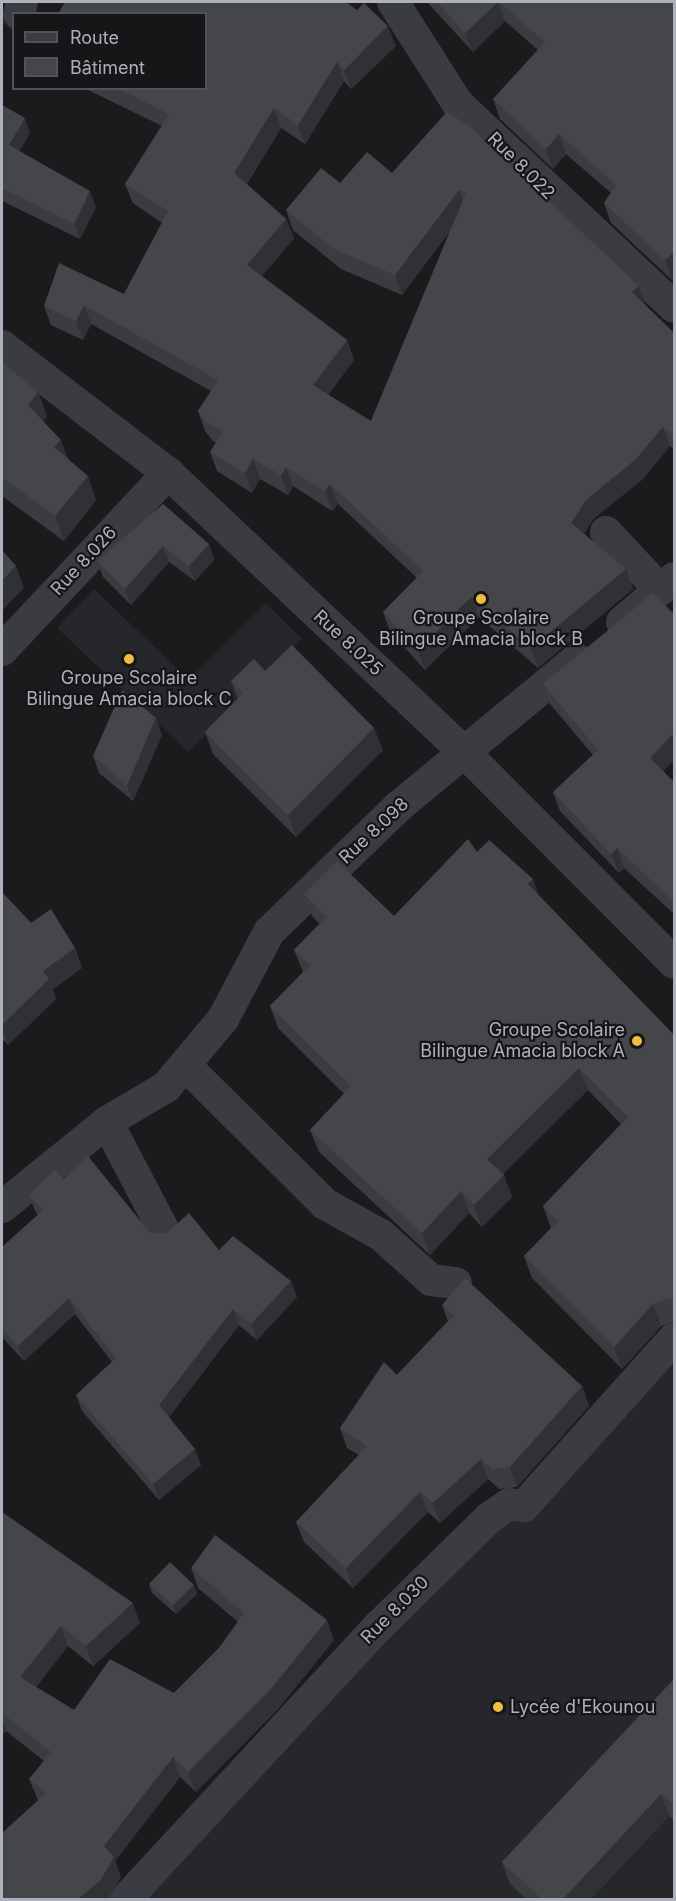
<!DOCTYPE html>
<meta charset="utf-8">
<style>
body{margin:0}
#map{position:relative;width:676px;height:1901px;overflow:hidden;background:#1b1a1d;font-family:Inter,sans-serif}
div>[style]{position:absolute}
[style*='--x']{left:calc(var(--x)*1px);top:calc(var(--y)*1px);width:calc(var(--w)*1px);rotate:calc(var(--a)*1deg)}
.built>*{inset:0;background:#27262a}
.street>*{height:32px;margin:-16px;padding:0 16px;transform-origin:16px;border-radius:16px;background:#3b3c42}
.wall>*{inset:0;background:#3b3c40}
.shaded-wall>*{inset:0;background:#303134}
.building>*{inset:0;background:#45464a}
.dots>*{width:16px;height:16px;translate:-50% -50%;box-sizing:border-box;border:3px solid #161518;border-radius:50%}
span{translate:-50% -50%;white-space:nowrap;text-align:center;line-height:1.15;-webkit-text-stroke:4.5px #161518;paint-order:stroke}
.street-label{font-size:18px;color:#adb1bc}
.poi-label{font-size:18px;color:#adb1bc}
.right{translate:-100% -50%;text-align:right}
.left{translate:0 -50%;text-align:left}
.frame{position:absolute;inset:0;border:3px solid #adb1bc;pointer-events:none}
.legend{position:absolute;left:12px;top:12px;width:195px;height:78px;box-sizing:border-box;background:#161518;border:2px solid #52535a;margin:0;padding:8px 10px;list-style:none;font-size:18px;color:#adb1bc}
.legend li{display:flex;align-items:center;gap:12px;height:30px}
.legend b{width:30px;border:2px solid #52535a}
</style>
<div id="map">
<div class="built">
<i style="clip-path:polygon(94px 589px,189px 680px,266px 603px,302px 639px,188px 752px,57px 628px)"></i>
<i style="clip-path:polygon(674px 1359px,674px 1899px,138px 1900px,514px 1507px)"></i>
</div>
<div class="street">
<i style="--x:393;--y:2;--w:121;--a:57.5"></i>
<i style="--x:458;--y:104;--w:296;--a:43.2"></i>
<i style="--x:19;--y:14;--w:12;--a:-76"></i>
<i style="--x:2;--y:346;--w:209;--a:37.4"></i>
<i style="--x:168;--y:473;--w:408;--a:43.3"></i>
<i style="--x:465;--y:753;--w:296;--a:45.1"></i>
<i style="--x:606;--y:532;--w:79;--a:47"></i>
<i style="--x:622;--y:622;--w:68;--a:-40.2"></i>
<i style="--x:2;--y:650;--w:243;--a:-46.8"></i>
<i style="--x:187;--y:1067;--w:194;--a:44.8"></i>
<i style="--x:325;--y:1204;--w:64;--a:29"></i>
<i style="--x:381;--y:1235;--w:67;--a:42"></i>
<i style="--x:431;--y:1280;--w:25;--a:7"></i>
<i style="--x:107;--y:1122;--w:125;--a:62.4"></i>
<i style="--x:2;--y:1207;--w:135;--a:-39"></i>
<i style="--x:107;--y:1122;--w:69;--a:-30.7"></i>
<i style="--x:166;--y:1087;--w:89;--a:-50"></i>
<i style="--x:223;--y:1019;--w:98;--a:-62.1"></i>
<i style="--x:269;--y:932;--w:180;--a:-44.1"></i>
<i style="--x:398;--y:807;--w:232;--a:-39.6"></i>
<i style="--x:125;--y:1900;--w:374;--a:-47.2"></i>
<i style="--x:379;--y:1626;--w:154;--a:-44.5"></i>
<i style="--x:489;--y:1518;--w:24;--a:-35"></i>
<i style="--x:509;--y:1504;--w:15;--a:8"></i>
<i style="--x:524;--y:1506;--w:225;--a:-48.2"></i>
</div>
<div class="wall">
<i style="clip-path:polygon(427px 2px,675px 2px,675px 277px,672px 280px,611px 223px,604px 203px,611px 193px,566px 154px,553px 169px,500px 119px,493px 99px,538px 50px,505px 21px,473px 52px)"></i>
<i style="clip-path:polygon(396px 46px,351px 89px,344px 81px,305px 144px,281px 128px,247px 184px,286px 219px,294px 238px,262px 276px,347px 340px,354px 360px,328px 395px,371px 421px,450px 231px,402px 295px,341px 269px,293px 230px,286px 210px,340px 183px,392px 173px,447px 112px,675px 334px,675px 450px,670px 446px,643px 479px,593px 519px,584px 534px,626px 569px,633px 589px,538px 668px,479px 617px,425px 670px,390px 631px,383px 612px,417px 578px,338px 504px,332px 511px,293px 486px,288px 495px,260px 479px,252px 493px,217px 471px,210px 452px,216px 443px,212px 440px,205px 431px,198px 411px,211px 391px,91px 324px,83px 340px,51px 325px,44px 306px,124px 294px,162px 223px,133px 203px,125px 184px,162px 126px,84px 88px,206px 88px)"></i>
<i style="clip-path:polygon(2px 105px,30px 133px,19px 151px,96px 207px,80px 239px,2px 201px)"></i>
<i style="clip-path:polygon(2px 362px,38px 392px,47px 416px,43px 421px,96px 500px,64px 541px,2px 496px)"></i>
<i style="clip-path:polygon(163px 504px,209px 544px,214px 560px,195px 581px,169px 562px,131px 605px,103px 577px,97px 561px)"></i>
<i style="clip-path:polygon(675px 615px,675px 759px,663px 771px,675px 783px,675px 915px,624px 868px,619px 873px,560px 811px,553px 792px,593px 755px,550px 704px,543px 684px)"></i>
<i style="clip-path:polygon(265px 671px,383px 750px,296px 837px,213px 754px,205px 732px,238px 699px,231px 681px)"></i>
<i style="clip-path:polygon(162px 735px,133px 801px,99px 773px,93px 756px)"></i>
<i style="clip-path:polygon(477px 852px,538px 895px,675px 1036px,675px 1321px,661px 1326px,622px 1369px,532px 1278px,524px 1256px,551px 1228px,543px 1206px,621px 1124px,588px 1090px,503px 1174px,512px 1197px,482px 1227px,469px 1213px,430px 1255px,319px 1152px,310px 1130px,344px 1094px,278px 1028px,270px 1006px,303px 972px,294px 950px,320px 924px,312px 916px,304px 894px,394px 916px)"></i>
<i style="clip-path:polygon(2px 892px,31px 923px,75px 948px,82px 968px,53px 989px,56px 999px,8px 1045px,4px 1040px,2px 1042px)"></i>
<i style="clip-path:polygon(63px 1179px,150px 1233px,219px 1250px,297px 1297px,257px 1340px,239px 1325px,169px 1417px,201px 1465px,159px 1500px,82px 1411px,76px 1395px,112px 1362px,75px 1314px,24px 1361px,2px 1337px,2px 1247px,38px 1215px,35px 1211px,29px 1195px)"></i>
<i style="clip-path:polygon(442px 1305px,582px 1386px,589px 1406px,517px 1487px,499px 1489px,488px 1479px,440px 1523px,428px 1512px,353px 1588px,304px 1542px,296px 1522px,359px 1455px,347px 1448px,340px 1428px,397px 1375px,448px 1321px)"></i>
<i style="clip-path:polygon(2px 1512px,140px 1623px,93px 1666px,68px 1646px,36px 1687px,74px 1710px,174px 1693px,219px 1648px,238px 1622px,198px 1588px,191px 1568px,334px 1640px,277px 1710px,196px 1792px,180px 1777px,115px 1861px,121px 1877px,108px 1899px,2px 1899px,38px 1800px,29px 1779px,44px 1761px,6px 1731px,2px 1735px)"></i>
<i style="clip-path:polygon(149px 1584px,197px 1594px,176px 1614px,152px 1593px)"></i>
<i style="clip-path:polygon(675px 1678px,675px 1820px,669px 1816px,591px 1899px,526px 1899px,510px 1884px,502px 1862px)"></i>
</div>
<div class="shaded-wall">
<i style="clip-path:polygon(498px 2px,505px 21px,473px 52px,465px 33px)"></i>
<i style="clip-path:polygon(2px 4px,4px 23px,2px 27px)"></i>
<i style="clip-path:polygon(388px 26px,396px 46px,351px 89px,344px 70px)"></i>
<i style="clip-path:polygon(337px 62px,344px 81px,305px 144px,298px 125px)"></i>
<i style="clip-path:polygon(274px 108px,281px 128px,241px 192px,234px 173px)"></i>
<i style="clip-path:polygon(25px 118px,30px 133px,14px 160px,9px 145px)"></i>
<i style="clip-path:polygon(559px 134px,566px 154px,553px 169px,546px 149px)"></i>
<i style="clip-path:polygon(459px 190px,466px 209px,402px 295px,395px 275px)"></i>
<i style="clip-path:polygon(90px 191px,96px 207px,80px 239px,74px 224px)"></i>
<i style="clip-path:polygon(286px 219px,294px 238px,254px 285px,247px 265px)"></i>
<i style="clip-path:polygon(673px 253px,675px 258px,675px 277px,672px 280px,665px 260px)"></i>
<i style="clip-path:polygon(639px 286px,646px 305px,632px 292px)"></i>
<i style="clip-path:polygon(84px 305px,91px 324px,83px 340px,76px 321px)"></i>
<i style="clip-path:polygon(347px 340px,354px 360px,320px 405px,313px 385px)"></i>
<i style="clip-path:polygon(38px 392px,47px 416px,37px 430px,28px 405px)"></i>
<i style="clip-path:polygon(663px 427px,670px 446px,643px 479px,593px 519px,578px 542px,571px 523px,586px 500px)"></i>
<i style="clip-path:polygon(61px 440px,70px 465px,54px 447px)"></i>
<i style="clip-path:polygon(253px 459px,260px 479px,252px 493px,245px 473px)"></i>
<i style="clip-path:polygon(286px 467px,293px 486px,288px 495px,281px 475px)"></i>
<i style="clip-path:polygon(88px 476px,96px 500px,64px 541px,55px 516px)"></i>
<i style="clip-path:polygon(330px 484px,338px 504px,332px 511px,325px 491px)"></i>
<i style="clip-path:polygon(209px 544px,214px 560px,195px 581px,189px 566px)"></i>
<i style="clip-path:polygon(163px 546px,169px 562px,131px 605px,125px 589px)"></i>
<i style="clip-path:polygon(16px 566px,24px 588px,2px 611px,2px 581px)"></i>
<i style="clip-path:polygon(626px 569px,633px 589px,538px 668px,531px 648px)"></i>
<i style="clip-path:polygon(471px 597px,479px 617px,425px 670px,418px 650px)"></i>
<i style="clip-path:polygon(156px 718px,162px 735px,133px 801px,127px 785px)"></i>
<i style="clip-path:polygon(374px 728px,383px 750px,296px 837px,288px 815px)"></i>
<i style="clip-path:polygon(675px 732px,675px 759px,657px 778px,650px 758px)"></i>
<i style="clip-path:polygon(617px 848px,624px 868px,619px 873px,611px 854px)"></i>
<i style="clip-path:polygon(533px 879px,541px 902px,528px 884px)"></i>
<i style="clip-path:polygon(75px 948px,82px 968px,53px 989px,56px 999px,8px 1045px,2px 1028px,2px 1025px,43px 971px)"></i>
<i style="clip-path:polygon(579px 1068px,588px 1090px,495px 1181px,487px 1159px)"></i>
<i style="clip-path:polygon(504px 1175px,512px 1197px,482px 1227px,474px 1205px)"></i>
<i style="clip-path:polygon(461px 1191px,469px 1213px,430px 1255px,422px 1233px)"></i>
<i style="clip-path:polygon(291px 1281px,297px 1297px,257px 1340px,251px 1324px)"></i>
<i style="clip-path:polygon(69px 1298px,75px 1314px,24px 1361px,18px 1346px)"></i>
<i style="clip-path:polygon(653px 1304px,661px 1326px,622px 1369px,614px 1347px)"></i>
<i style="clip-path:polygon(233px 1309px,239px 1325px,165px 1421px,159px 1405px)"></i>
<i style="clip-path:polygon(582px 1386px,589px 1406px,517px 1487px,510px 1467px)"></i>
<i style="clip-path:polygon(195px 1449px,201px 1465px,159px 1500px,153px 1484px)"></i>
<i style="clip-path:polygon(481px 1459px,488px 1479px,440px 1523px,433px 1503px)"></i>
<i style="clip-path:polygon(420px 1492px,428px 1512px,353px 1588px,346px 1568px)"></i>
<i style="clip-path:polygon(194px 1585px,197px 1594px,176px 1614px,173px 1605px)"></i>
<i style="clip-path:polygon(133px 1603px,140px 1623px,93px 1666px,86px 1646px)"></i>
<i style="clip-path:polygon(327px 1620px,334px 1640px,277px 1710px,196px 1792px,188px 1772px)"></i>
<i style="clip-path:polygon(61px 1626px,68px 1646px,27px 1697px,20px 1677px)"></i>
<i style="clip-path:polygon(2px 1719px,6px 1731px,2px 1735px)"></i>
<i style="clip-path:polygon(173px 1757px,180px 1777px,115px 1861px,121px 1877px,108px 1899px,78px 1899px,104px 1846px)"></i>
<i style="clip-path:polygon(661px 1794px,669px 1816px,591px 1899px,563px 1899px)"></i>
</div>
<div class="building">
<i style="clip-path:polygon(65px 2px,346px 2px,357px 10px,364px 3px,388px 26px,344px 70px,337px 62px,298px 125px,274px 108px,234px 173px,286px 219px,247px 265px,347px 340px,313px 385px,371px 421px,466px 193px,459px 190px,395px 275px,334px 249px,286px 210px,321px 168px,340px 183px,367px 152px,392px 173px,447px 112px,469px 126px,639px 286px,632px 292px,675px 334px,675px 437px,663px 427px,636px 459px,586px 500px,571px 523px,626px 569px,531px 648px,471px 597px,418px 650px,383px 612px,423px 571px,330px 484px,325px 491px,286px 467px,281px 475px,253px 459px,245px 473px,210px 452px,223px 431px,205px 421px,198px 411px,218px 380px,84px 305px,76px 321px,44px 306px,59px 263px,124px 294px,168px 211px,125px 184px,169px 114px,117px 88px,206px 88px,206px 14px,58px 14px)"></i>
<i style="clip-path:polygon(437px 2px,498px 2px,465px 33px)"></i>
<i style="clip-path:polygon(499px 2px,675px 2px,675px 254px,673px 253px,665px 260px,604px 203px,616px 185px,559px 134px,546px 149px,493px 99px,545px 42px)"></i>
<i style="clip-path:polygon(2px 105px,25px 118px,9px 145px,90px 191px,74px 224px,2px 188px)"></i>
<i style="clip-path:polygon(2px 362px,38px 392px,28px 405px,61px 440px,54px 447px,88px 476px,55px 516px,2px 477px)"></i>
<i style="clip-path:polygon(163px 504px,209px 544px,189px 566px,163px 546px,125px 589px,97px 561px)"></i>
<i style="clip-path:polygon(2px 550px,16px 566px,2px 581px)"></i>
<i style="clip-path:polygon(653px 593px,675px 615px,675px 732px,650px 758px,675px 783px,675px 903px,617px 848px,611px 854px,553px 792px,598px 750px,543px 684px)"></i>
<i style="clip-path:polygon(292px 645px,374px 728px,288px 815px,205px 732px,243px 693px,231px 681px,254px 659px,265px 671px)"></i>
<i style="clip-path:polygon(122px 690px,156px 718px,127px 785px,93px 756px)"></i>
<i style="clip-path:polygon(468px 839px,477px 852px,489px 840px,533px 879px,528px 884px,675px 1036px,675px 1301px,669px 1298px,653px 1304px,614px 1347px,524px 1256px,558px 1221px,543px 1206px,628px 1117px,579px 1068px,487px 1159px,504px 1175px,474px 1205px,461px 1191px,422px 1233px,310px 1130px,351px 1086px,270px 1006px,310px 965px,294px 950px,326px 917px,304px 894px,337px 861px,394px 916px)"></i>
<i style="clip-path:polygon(2px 892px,31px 923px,51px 909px,75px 948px,43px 971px,49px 979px,2px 1025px)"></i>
<i style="clip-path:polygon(88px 1156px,150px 1233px,167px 1233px,189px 1213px,219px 1250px,233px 1236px,291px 1281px,251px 1324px,233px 1309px,159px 1405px,195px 1449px,153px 1484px,76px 1395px,116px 1358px,69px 1298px,18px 1346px,2px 1328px,2px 1247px,43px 1210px,29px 1195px,55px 1170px,63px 1179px)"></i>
<i style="clip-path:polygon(465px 1278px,582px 1386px,510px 1467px,492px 1469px,481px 1459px,433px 1503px,420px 1492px,346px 1568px,296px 1522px,367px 1446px,340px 1428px,384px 1362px,397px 1375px,454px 1315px,442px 1305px)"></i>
<i style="clip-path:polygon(2px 1512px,133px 1603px,86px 1646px,61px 1626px,20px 1677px,74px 1710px,110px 1659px,174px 1693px,219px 1648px,244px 1613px,191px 1568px,215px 1535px,327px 1620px,270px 1690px,188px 1772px,173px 1757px,104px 1846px,114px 1857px,100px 1881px,78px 1899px,2px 1899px,2px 1833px,46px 1793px,29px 1779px,51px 1752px,2px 1713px)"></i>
<i style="clip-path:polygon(170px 1562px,194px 1585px,173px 1605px,149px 1584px)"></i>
<i style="clip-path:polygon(675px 1678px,675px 1806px,661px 1794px,563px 1899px,542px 1899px,502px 1862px)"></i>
</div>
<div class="dots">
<i style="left:481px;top:599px;background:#f1bc3f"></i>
<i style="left:129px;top:659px;background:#f1bc3f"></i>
<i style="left:637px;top:1041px;background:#f1bc3f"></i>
<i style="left:498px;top:1707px;background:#f1bc3f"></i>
</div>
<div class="street-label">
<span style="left:521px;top:166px;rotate:45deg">Rue 8.022</span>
<span style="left:84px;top:561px;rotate:-47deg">Rue 8.026</span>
<span style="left:348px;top:643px;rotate:43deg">Rue 8.025</span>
<span style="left:374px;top:831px;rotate:-43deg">Rue 8.098</span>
<span style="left:395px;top:1610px;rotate:-45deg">Rue 8.030</span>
</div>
<div class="poi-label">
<span style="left:481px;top:629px">Groupe Scolaire<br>Bilingue Amacia block B</span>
<span style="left:129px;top:689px">Groupe Scolaire<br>Bilingue Amacia block C</span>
<span class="right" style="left:625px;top:1041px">Groupe Scolaire<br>Bilingue Amacia block A</span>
<span class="left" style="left:510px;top:1707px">Lycée d'Ekounou</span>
</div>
<div class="frame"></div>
<ul class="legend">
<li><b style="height:8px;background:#3b3c42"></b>Route</li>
<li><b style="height:16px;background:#45464a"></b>Bâtiment</li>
</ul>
</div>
